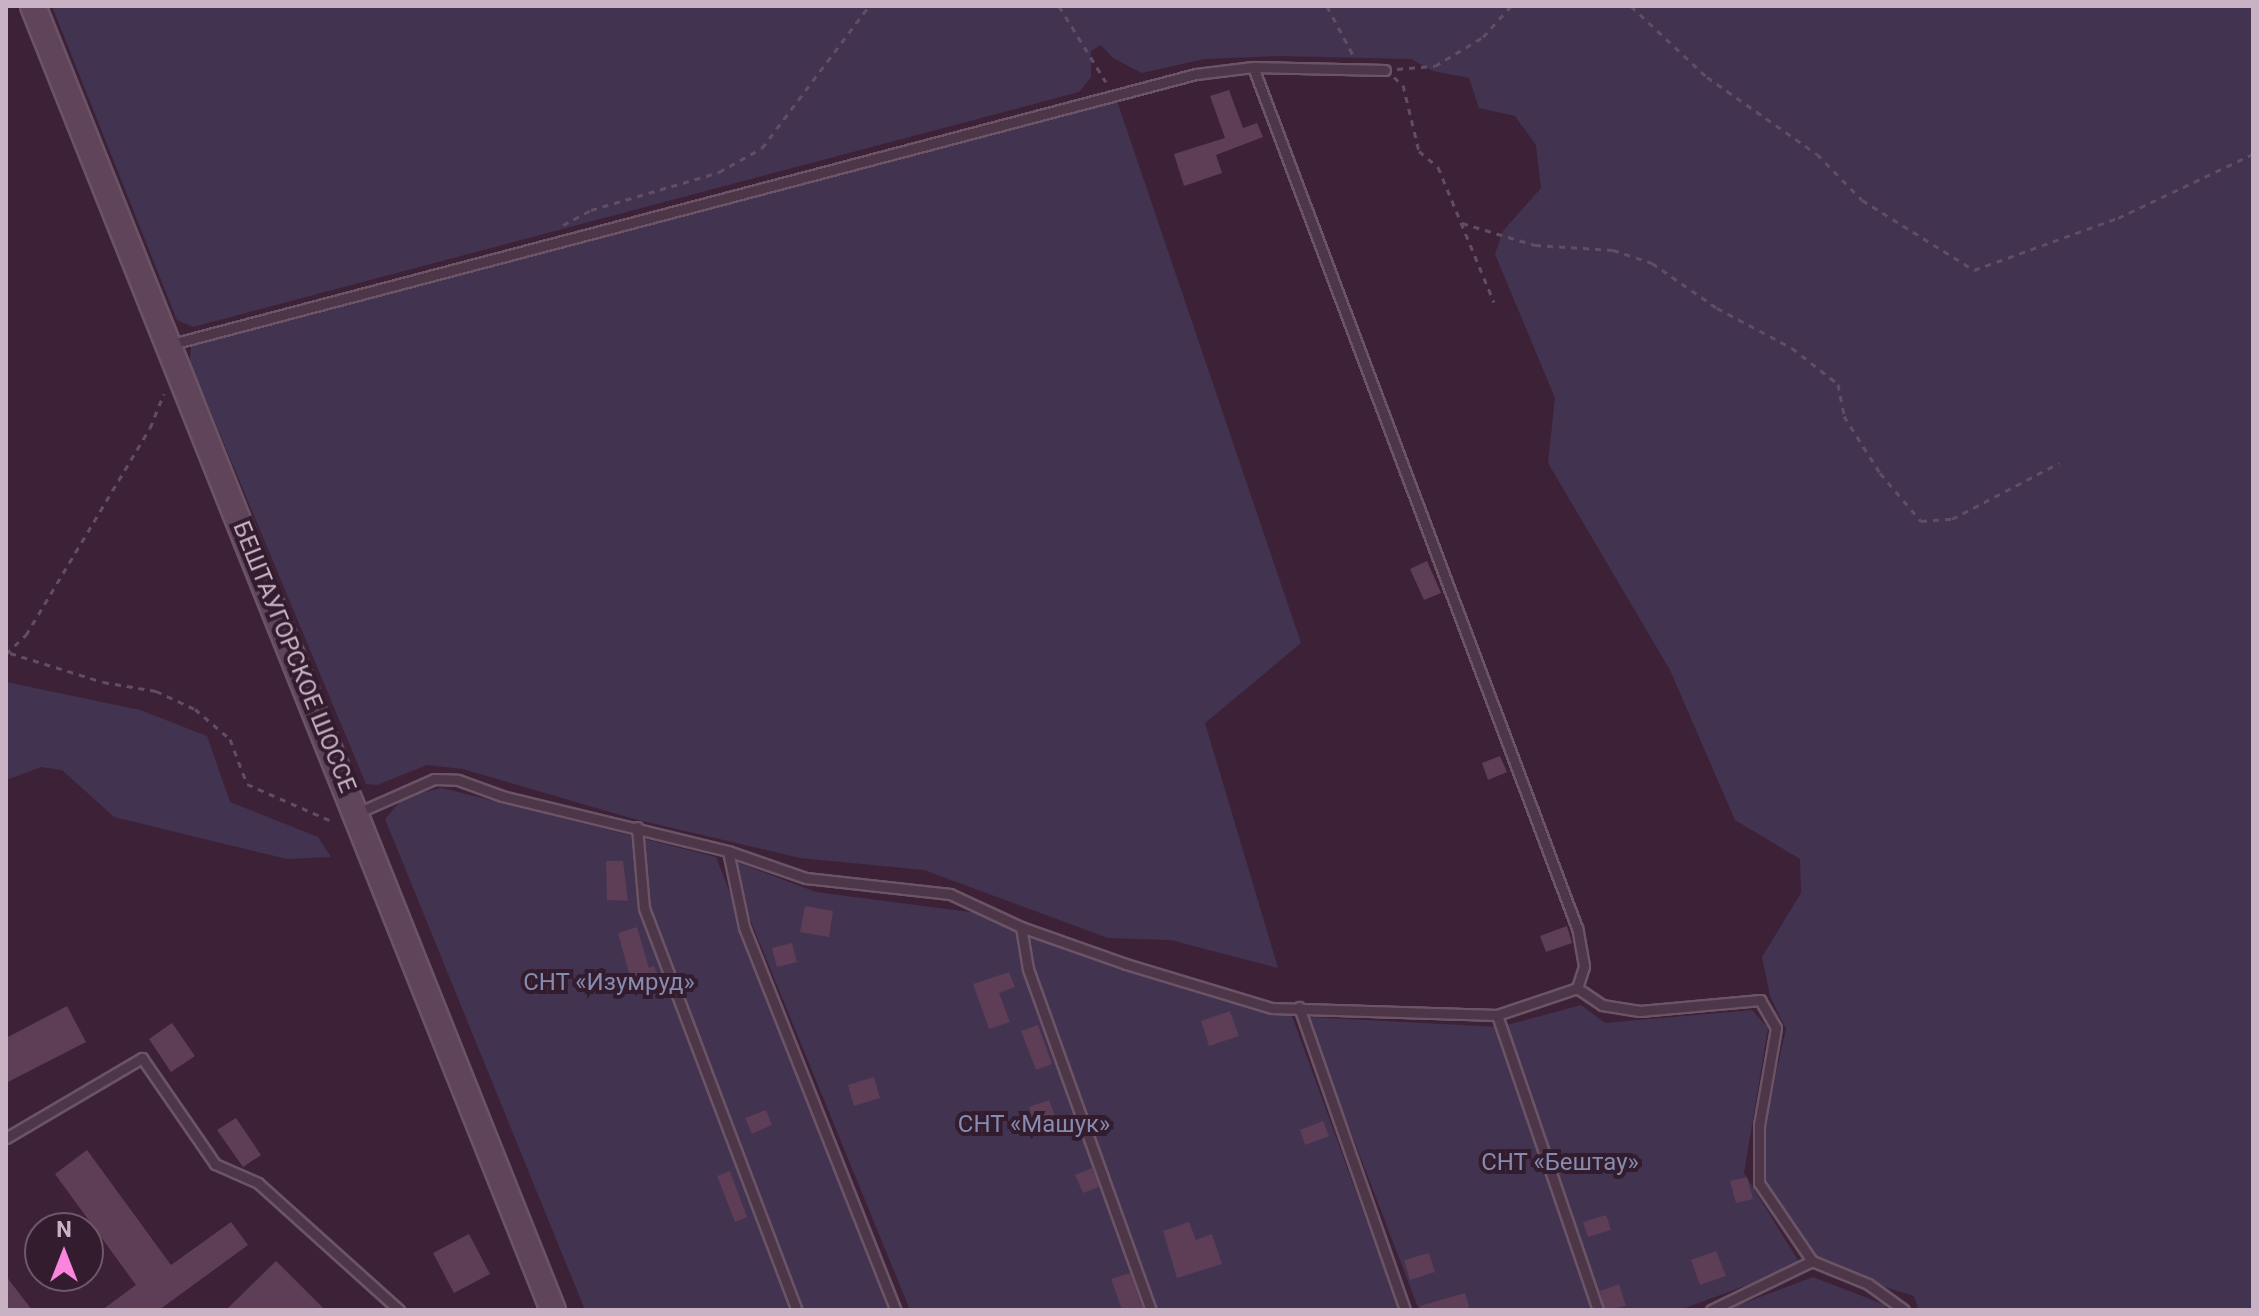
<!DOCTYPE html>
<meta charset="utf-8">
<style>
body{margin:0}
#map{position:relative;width:2259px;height:1316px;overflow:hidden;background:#3d2237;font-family:Roboto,sans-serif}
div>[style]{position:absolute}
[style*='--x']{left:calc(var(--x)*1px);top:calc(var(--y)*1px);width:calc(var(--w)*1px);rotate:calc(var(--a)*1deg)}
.green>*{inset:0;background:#423351}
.building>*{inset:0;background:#5d3e56}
.path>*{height:3px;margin-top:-1.5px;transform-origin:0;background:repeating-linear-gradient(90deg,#614d65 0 6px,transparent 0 12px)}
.roads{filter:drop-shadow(2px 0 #6b5466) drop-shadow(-2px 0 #6b5466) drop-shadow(0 2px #6b5466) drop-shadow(0 -2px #6b5466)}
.lane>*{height:9px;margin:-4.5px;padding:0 4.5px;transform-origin:4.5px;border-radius:4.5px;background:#4d3648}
.secondary>*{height:24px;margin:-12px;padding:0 12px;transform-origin:12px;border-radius:12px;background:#604459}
span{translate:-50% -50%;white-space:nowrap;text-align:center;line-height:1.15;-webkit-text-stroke:8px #321c2d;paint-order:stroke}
.street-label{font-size:24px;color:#c9b2c3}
.park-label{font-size:24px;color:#868baf}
.frame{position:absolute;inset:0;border:8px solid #c9b2c3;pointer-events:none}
.north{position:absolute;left:24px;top:1212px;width:80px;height:80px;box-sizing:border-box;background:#321c2d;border:2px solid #6e5869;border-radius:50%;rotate:0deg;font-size:22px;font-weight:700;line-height:32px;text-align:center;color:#c9b2c3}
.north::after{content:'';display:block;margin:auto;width:28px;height:36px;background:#fb84dc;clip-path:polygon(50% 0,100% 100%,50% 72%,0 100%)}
</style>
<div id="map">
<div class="green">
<i style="clip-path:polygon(52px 6px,2253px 6px,2253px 1310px,1919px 1310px,1914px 1296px,1814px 1265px,1755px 1165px,1786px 1029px,1770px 996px,1762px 957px,1801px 893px,1800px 859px,1735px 820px,1670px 670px,1548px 463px,1555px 398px,1495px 254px,1503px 231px,1541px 188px,1536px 145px,1515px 116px,1479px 108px,1469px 78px,1433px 71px,1411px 59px,1277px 56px,1204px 59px,1142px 73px,1113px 58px,1101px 45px,1091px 51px,1091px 77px,1079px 92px,193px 327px,177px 320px)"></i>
<i style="clip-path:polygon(1116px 98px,1301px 643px,1205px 723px,1278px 968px,1171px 940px,1108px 938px,924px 870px,800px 858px,634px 819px,463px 769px,427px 765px,377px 785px,366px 784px,190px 362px,191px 344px,200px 336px)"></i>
<i style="clip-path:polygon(6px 682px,140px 710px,207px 736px,230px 802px,318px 837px,331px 857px,287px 859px,114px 817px,62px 770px,41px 767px,6px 780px)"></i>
<i style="clip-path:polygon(442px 788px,716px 857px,892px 1310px,585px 1310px,385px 819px,404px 797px)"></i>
<i style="clip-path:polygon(725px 858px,816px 892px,977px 913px,1292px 1016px,1399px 1310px,910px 1310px)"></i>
<i style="clip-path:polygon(1581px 1005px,1605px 1023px,1752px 1010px,1768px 1028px,1744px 1173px,1801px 1265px,1680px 1310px,1419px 1310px,1307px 1017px,1500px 1027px)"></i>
<i style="clip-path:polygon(1813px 1277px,1885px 1305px,1886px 1310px,1725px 1310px)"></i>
</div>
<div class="building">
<i style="clip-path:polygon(1229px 90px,1243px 128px,1257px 123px,1263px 137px,1216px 155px,1222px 173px,1184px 186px,1174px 154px,1225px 138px,1210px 96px)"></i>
<i style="clip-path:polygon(1427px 561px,1441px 593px,1424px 600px,1410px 569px)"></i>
<i style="clip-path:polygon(1500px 756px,1507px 772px,1488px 780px,1482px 763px)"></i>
<i style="clip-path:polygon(606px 861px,623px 861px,628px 901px,607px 900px)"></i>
<i style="clip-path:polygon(805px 906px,833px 911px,829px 937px,800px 932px)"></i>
<i style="clip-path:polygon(1567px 926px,1572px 943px,1546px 952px,1540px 936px)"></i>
<i style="clip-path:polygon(637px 927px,649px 968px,654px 966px,660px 980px,634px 991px,618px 933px)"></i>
<i style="clip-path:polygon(792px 943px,797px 962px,777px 967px,772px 948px)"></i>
<i style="clip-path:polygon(1009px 972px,1015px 987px,999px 993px,1010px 1022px,989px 1029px,973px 984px)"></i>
<i style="clip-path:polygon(67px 1006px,86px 1042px,6px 1083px,6px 1038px)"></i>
<i style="clip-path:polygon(1230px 1011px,1239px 1036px,1209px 1046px,1201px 1021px)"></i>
<i style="clip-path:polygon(172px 1023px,195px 1056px,171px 1072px,149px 1039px)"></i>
<i style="clip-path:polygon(1038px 1025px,1052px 1064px,1036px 1070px,1021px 1031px)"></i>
<i style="clip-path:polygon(874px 1077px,880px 1098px,854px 1106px,848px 1085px)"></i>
<i style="clip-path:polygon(1049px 1100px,1057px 1121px,1036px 1129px,1029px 1107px)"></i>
<i style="clip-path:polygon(766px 1110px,772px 1125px,752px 1134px,745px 1118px)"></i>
<i style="clip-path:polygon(236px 1118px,261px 1155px,243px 1167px,217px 1130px)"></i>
<i style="clip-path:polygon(1323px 1121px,1329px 1136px,1305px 1145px,1300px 1130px)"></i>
<i style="clip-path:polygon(87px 1150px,171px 1265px,231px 1222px,248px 1245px,159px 1310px,102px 1310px,136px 1285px,55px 1174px)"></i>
<i style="clip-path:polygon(1092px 1168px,1099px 1187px,1083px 1193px,1075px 1175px)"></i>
<i style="clip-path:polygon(730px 1171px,747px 1217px,735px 1222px,717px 1176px)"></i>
<i style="clip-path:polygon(1747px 1177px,1753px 1199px,1736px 1203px,1730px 1181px)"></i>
<i style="clip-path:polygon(1606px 1215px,1611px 1230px,1588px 1237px,1583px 1222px)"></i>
<i style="clip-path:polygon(1189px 1222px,1196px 1240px,1212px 1234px,1222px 1264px,1177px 1278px,1163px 1231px)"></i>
<i style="clip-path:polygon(469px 1234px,490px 1274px,454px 1293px,433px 1253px)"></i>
<i style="clip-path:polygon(1716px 1251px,1726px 1276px,1700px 1285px,1691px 1260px)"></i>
<i style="clip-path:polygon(1429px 1253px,1435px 1272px,1410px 1280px,1404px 1260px)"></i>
<i style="clip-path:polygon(276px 1261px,325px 1310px,226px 1310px)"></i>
<i style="clip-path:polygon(1130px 1273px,1143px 1310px,1122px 1310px,1111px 1279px)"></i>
<i style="clip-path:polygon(6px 1276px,32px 1310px,6px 1310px)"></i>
<i style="clip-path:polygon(1619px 1284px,1626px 1306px,1605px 1310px,1600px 1291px)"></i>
<i style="clip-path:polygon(1465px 1293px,1470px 1310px,1420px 1310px,1420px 1306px)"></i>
</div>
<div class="path">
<i style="--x:1059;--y:6;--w:89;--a:58.3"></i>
<i style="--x:1327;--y:6;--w:55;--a:62"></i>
<i style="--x:1631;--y:6;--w:104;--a:43.1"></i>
<i style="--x:1707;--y:77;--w:134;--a:35"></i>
<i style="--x:1817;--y:154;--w:64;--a:45.6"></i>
<i style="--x:1862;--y:200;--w:132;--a:32"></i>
<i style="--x:1974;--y:270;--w:153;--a:-19.9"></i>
<i style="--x:2118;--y:218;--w:149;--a:-25.4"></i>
<i style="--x:1397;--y:69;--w:38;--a:-5"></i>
<i style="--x:1435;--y:66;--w:56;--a:-31.1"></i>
<i style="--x:1483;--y:37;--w:42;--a:-47.9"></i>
<i style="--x:1394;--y:77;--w:12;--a:42"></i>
<i style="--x:1403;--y:85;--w:68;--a:76.4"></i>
<i style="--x:1419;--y:151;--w:25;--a:40"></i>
<i style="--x:1438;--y:167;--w:146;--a:67.5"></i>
<i style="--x:1462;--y:223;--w:76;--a:16.8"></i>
<i style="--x:1535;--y:245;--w:78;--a:3.7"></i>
<i style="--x:1613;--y:250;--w:41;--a:18.4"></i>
<i style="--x:1652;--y:263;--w:79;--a:34.7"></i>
<i style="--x:1717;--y:308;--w:85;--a:28.1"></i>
<i style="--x:1792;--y:348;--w:58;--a:38"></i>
<i style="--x:1838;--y:384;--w:33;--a:79"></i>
<i style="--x:1844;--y:416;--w:67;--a:57.7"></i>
<i style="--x:1880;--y:473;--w:63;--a:49.5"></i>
<i style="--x:1921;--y:521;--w:31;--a:-4"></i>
<i style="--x:1952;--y:519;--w:121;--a:-27.6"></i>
<i style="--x:563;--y:225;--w:32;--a:-28"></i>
<i style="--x:591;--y:210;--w:134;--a:-16.5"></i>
<i style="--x:719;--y:172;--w:49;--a:-29.2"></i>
<i style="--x:762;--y:148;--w:178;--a:-53"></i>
<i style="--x:10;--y:653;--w:97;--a:17.3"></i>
<i style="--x:103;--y:682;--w:54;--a:9.6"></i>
<i style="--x:156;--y:691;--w:43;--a:24.8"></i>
<i style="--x:195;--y:709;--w:46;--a:40.6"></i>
<i style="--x:230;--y:739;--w:48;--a:69.3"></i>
<i style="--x:247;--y:784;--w:95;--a:23.6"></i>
<i style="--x:6;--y:654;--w:28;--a:-44"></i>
<i style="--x:26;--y:635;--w:241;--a:-59.1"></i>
<i style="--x:150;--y:428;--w:37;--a:-68"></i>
</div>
<div class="roads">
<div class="lane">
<i style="--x:168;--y:345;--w:1063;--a:-14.77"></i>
<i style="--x:1196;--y:74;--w:57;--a:-7"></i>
<i style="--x:1253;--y:67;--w:132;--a:1.3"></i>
<i style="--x:357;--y:813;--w:84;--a:-23.8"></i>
<i style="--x:434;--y:779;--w:24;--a:2"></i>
<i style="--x:458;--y:780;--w:47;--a:20"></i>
<i style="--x:502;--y:796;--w:233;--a:13.7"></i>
<i style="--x:728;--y:851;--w:83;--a:19.1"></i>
<i style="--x:806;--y:878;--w:145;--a:6.3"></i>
<i style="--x:950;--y:894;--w:78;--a:24.9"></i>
<i style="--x:1021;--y:927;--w:111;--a:19.4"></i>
<i style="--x:1126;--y:964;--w:152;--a:16.8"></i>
<i style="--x:1272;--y:1008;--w:225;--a:1.8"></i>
<i style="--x:1497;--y:1015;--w:84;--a:-18.6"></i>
<i style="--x:1577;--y:988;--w:23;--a:-72"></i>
<i style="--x:1584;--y:966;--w:39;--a:-100"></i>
<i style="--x:1577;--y:928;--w:920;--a:-110.62"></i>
<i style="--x:637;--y:827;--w:81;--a:85.1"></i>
<i style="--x:644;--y:908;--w:430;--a:69.2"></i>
<i style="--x:728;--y:851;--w:78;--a:78.1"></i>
<i style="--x:744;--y:927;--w:412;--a:68.4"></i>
<i style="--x:1021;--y:927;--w:43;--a:80.5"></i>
<i style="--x:1028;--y:969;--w:363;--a:70.2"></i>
<i style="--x:1577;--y:988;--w:30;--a:34"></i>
<i style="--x:1602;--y:1005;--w:38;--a:9"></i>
<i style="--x:1640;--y:1011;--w:121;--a:-5.2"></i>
<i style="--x:1760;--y:1000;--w:32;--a:60"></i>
<i style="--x:1776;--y:1028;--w:98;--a:99.9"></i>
<i style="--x:1759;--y:1125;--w:58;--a:90"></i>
<i style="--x:1759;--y:1183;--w:94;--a:55.8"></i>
<i style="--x:1812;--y:1261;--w:61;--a:22.3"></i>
<i style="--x:1868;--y:1284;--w:44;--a:35.8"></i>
<i style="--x:1299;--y:1007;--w:321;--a:70.7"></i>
<i style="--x:1497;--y:1015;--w:312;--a:71.1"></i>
<i style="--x:6;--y:1138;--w:158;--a:-30.5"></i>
<i style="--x:142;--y:1058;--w:129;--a:55.4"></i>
<i style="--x:215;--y:1164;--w:47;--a:23.8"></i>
<i style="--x:258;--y:1183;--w:190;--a:42"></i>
<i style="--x:1711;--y:1310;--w:112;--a:-25.9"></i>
</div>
<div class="secondary">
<i style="--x:33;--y:6;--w:1404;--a:68.26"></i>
</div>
</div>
<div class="street-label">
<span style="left:294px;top:657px;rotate:68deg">БЕШТАУГОРСКОЕ ШОССЕ</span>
</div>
<div class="park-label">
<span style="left:609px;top:983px">СНТ «Изумруд»</span>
<span style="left:1034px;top:1125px">СНТ «Машук»</span>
<span style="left:1560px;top:1163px">СНТ «Бештау»</span>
</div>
<div class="frame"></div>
<div class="north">N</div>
</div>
